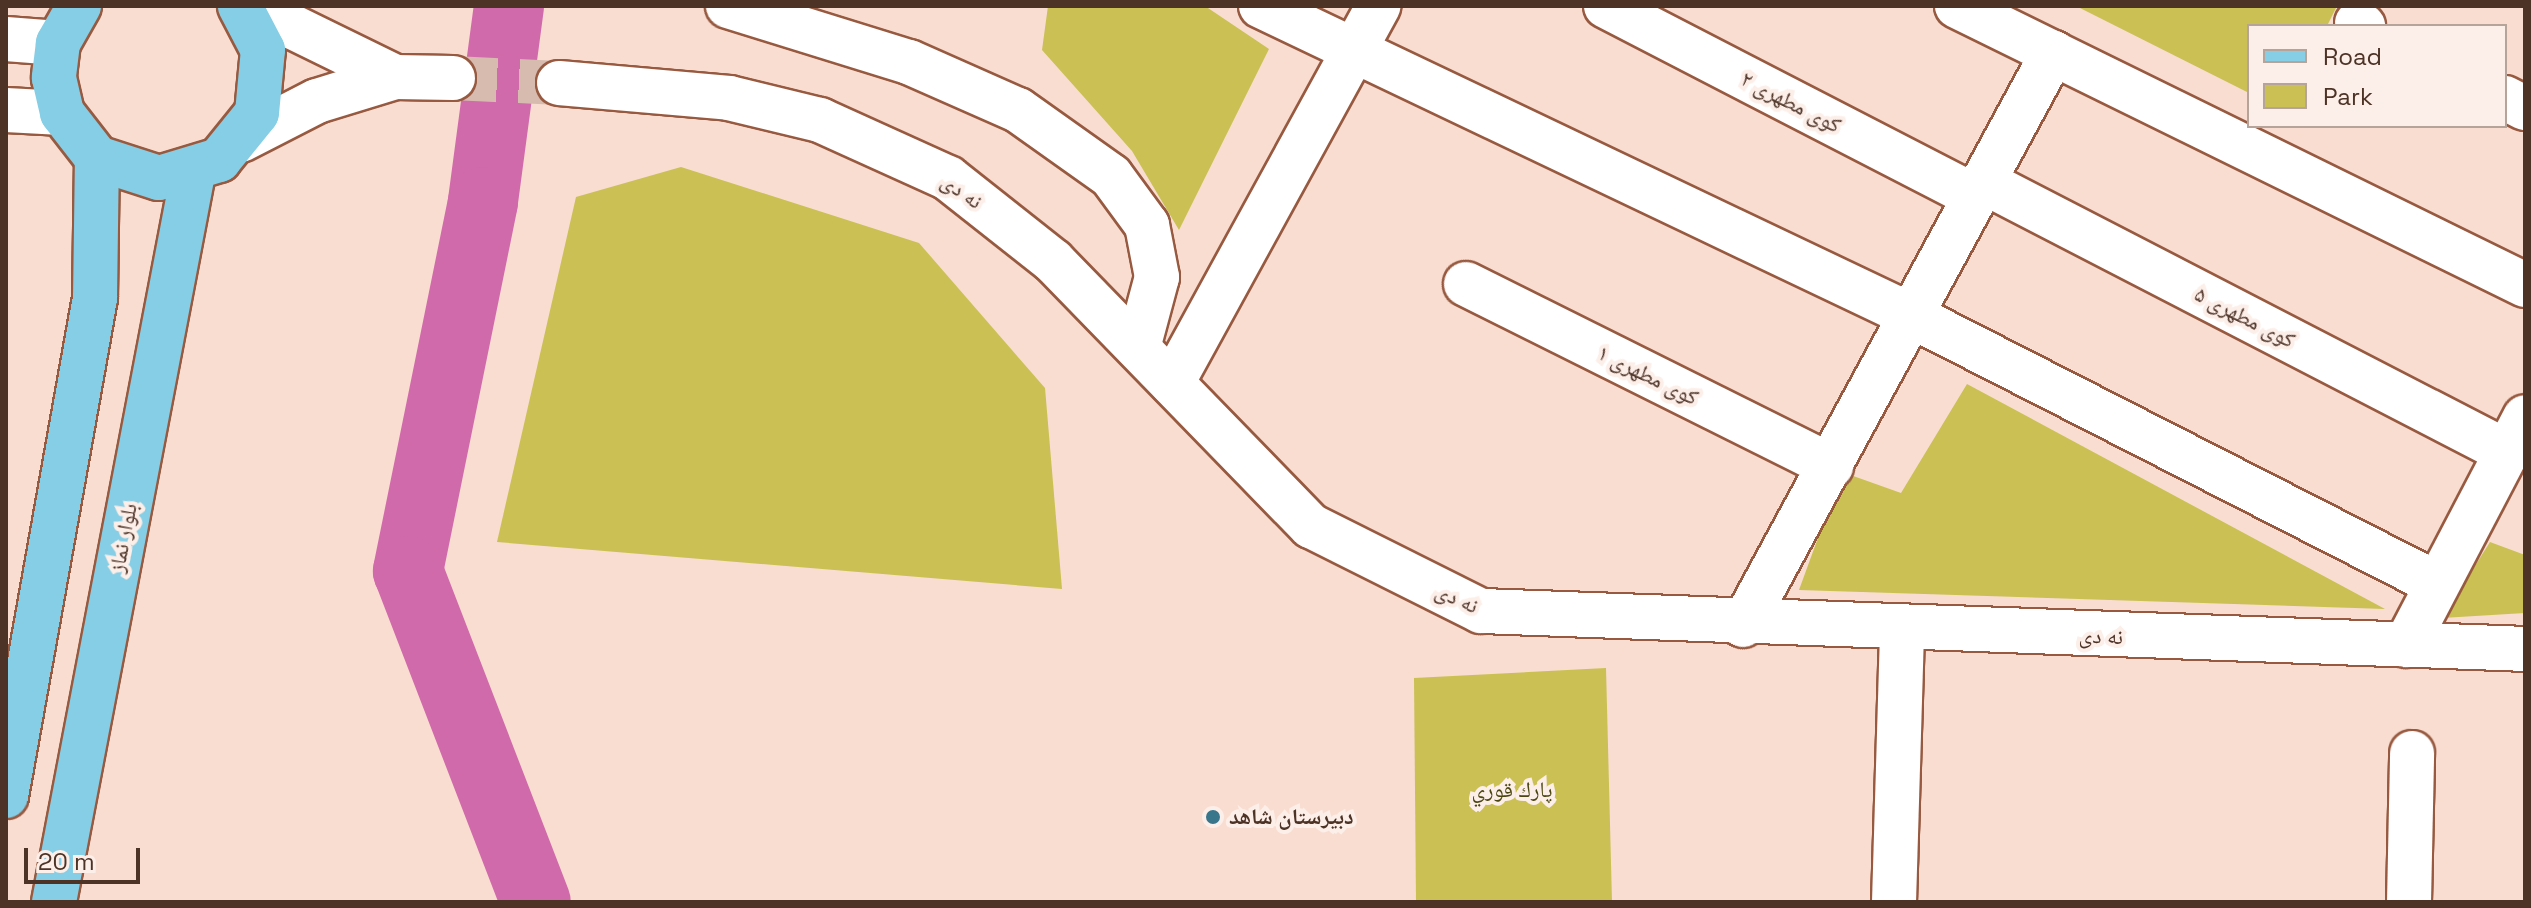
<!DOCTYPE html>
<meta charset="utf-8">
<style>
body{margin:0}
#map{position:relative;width:2531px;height:908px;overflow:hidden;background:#f9ddd1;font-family:"Space Grotesk","Noto Naskh Arabic",sans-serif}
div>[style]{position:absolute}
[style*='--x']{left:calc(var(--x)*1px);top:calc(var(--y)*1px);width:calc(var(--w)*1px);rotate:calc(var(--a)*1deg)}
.green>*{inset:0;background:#cac054}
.river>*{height:70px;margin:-35px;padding:0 35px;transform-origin:35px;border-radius:35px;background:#d16aaa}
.minor-tunnel>*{height:44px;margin-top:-22px;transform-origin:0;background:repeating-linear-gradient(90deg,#d7bbaf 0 44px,transparent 0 66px)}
.roads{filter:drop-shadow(2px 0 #975a40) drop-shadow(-2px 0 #975a40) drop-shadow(0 2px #975a40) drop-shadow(0 -2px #975a40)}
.minor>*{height:44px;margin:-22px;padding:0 22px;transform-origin:22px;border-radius:22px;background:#fff}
.major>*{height:44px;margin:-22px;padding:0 22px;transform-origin:22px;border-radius:22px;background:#86cee5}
.dots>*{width:22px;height:22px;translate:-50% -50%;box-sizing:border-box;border:4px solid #fceee8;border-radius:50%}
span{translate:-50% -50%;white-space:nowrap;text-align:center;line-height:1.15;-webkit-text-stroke:8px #fceee8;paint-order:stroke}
.street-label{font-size:22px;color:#4d3226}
.park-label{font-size:22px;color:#4c4712}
.poi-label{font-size:22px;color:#4d3226;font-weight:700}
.left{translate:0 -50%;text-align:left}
.frame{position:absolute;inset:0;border:8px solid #4d3226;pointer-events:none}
.legend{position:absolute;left:2247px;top:24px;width:260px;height:104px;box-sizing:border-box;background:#fceee8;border:2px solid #b6a39a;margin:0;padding:10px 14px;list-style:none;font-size:24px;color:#4d3226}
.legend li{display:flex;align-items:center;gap:16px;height:40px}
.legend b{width:40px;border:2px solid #b6a39a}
.scale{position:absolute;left:24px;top:848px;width:116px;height:36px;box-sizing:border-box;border:4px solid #4d3226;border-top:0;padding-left:10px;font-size:24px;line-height:28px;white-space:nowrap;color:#4d3226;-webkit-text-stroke:6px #fceee8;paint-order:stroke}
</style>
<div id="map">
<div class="green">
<i style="clip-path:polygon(1048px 6px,1205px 6px,1269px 49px,1179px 230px,1132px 151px,1042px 50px)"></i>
<i style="clip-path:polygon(2076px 6px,2337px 6px,2327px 26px,2249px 26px,2249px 93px)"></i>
<i style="clip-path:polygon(681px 167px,919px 243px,1045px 388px,1062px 589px,497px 542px,576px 197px)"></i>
<i style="clip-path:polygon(1967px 384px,2385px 609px,1799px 590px,1842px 472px,1901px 493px)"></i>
<i style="clip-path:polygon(2490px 542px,2525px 555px,2525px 613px,2442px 618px)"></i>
<i style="clip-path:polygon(1606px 668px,1612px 902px,1416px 902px,1414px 678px)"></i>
</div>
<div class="river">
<i style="--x:509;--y:6;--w:198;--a:97.6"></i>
<i style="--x:483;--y:202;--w:377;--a:101.5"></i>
<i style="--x:408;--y:571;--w:355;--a:68.9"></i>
</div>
<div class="minor-tunnel">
<i style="--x:453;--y:78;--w:106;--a:2.7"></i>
</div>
<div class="roads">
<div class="minor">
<i style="--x:728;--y:6;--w:189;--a:17.2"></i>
<i style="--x:909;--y:62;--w:119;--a:23.8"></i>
<i style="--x:1018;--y:110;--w:114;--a:35.4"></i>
<i style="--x:1111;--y:176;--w:61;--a:53.7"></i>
<i style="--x:1147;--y:225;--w:53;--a:79.1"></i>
<i style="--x:1157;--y:277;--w:73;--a:105"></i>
<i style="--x:1261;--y:6;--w:721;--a:25.46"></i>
<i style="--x:1912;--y:316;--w:589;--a:27.04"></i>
<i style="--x:1606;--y:6;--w:416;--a:27.3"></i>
<i style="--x:1957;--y:6;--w:633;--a:26.16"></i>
<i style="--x:2357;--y:23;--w:7;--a:27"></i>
<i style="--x:6;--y:39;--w:52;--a:4.4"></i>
<i style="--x:395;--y:77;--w:58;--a:1"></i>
<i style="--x:559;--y:83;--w:171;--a:5"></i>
<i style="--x:729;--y:98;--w:94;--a:13.6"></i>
<i style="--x:820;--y:120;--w:141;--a:24.4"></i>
<i style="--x:948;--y:178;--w:134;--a:38.3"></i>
<i style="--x:1053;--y:261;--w:370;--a:45.8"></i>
<i style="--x:1311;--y:526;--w:190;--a:26.6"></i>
<i style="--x:1481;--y:611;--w:1045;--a:2.08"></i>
<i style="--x:2505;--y:98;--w:22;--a:27"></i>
<i style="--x:6;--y:110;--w:56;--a:3.1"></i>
<i style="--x:241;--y:140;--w:85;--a:-27.2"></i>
<i style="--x:317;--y:101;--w:82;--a:-17.1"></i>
<i style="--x:395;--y:77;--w:161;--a:-153.9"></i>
<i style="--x:1984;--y:182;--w:586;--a:27.31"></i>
<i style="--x:1466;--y:284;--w:408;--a:26.5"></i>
<i style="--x:1172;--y:383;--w:430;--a:-61.3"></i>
<i style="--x:1743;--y:625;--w:651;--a:-61.54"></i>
<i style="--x:2406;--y:645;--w:257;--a:-62.4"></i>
<i style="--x:1894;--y:902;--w:272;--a:-88.3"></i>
<i style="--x:2409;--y:902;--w:149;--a:-88.8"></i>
</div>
<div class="major">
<i style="--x:79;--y:6;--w:43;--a:119.6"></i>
<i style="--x:58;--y:43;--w:35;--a:97"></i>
<i style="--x:54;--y:78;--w:36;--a:77"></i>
<i style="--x:62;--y:113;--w:57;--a:52.1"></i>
<i style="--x:97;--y:158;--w:65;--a:17.9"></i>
<i style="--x:159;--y:178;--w:63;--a:-16.7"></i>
<i style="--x:219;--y:160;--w:60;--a:-51"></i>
<i style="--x:257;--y:113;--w:63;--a:-84.6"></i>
<i style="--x:263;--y:50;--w:50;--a:-117.6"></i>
<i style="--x:6;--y:796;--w:506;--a:-79.87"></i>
<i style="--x:95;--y:298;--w:140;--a:-89.2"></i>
<i style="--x:54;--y:902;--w:742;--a:-79.2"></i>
</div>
</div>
<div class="dots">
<i style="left:1213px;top:817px;background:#39768c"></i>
</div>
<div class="street-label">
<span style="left:1791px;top:102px;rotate:27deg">کوی مطهری ۲</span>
<span style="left:962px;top:191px;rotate:35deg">نه دی</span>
<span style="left:2245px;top:317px;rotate:27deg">کوی مطهری ۵</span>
<span style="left:1648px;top:375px;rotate:26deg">کوی مطهری ۱</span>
<span style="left:123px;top:538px;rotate:-79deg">بلوار نماز</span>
<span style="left:1457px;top:598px;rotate:24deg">نه دی</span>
<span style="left:2101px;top:636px;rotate:2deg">نه دی</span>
</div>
<div class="park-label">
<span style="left:1512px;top:790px">پارك قوري</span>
</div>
<div class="poi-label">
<span class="left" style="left:1229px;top:817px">دبیرستان شاهد</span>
</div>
<div class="frame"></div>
<ul class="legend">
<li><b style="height:10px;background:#86cee5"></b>Road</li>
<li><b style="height:22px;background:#cac054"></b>Park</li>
</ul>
<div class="scale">20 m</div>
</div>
